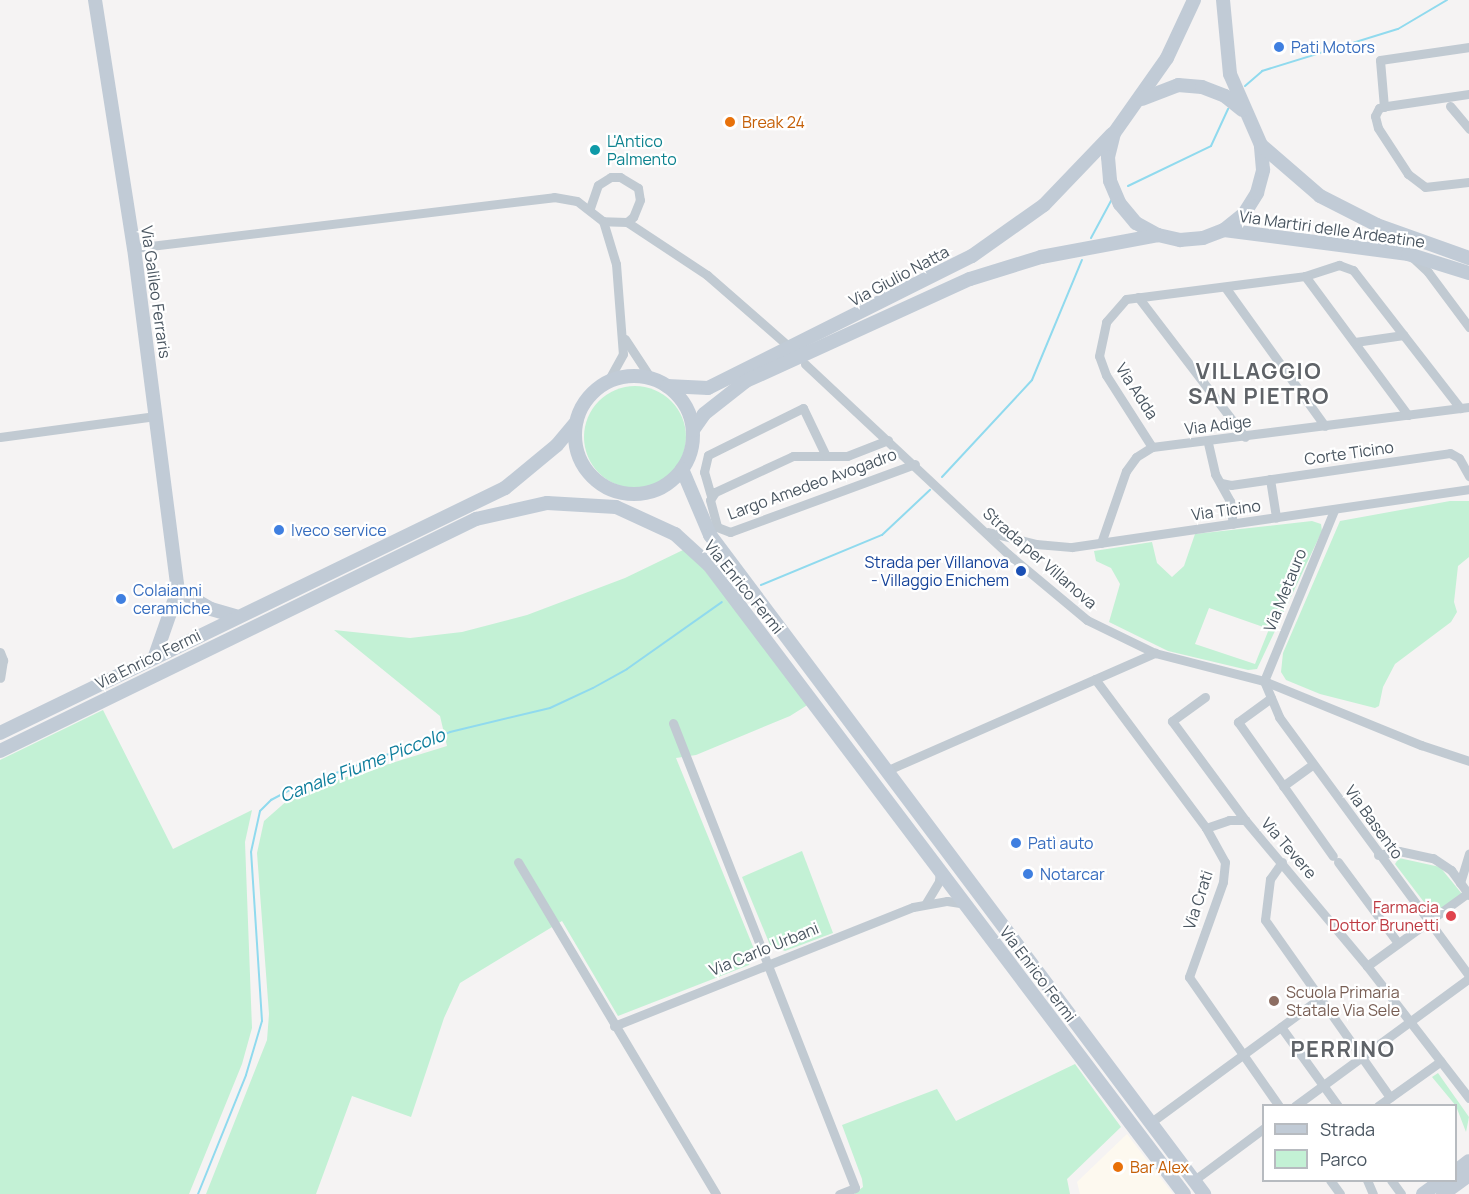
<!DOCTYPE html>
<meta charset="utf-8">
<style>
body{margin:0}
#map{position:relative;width:1469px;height:1194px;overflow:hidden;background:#f5f3f3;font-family:Manrope,sans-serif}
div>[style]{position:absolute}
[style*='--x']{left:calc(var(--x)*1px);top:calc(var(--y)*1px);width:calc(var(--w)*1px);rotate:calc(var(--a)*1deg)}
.commercial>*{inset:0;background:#fdf9ef}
.green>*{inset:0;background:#c3f1d5}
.round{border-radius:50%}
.stream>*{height:2px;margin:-1px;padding:0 1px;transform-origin:1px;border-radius:1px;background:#90daee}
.street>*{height:9px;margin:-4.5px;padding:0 4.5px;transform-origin:4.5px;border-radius:4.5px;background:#c1cad2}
.secondary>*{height:14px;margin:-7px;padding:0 7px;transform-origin:7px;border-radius:7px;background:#c1cbd6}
.secondary>.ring{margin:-7px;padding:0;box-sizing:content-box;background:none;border:14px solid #c1cbd6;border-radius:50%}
.dots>*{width:16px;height:16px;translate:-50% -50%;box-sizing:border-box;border:3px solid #fff;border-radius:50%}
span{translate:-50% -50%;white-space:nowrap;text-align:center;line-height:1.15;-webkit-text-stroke:4.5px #fff;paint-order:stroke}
.shop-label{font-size:16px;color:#366cbe}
.left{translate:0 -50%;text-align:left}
.food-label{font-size:16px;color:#c56008}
.culture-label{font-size:16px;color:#0d838f}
.street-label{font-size:16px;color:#4a5661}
.transit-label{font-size:16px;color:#164399}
.right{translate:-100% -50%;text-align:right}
.health-label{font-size:16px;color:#be3a42}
.education-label{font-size:16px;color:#785e54}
.water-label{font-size:18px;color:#0c7c9b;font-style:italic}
.district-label{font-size:22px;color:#5f6368;font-weight:700;letter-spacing:1.5px}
.legend{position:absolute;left:1262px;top:1104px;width:195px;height:78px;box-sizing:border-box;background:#fff;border:2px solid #b7bbc0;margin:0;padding:8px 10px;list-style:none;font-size:18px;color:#4a5661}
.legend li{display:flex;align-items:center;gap:12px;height:30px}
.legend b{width:30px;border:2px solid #b7bbc0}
</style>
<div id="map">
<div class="commercial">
<i style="clip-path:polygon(1127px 1134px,1173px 1194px,1080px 1194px,1077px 1182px)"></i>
</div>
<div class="green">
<i class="round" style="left:584px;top:386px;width:102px;height:102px"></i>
<i style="clip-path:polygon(1450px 501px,1469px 501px,1469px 557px,1458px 566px,1454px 602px,1457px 612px,1451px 622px,1395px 664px,1383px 687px,1379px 706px,1375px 708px,1320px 694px,1286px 680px,1281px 672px,1283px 653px,1340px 521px)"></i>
<i style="clip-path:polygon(evenodd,1312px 521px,1321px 524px,1322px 531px,1257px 669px,1248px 670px,1168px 651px,1109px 622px,1120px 584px,1111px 568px,1096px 561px,1094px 551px,1152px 542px,1157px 563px,1172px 577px,1184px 566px,1195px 534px,1312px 521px,1209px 608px,1269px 629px,1255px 664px,1195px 644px,1209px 608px)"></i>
<i style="clip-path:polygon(683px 550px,695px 558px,809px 704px,790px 716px,696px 755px,676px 758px,754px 949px,749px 965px,618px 1016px,562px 921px,460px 983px,444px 1018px,411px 1117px,352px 1096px,316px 1194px,206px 1194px,267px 1040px,269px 1014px,257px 853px,264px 821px,289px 799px,327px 783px,447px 746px,440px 716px,334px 630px,410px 638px,462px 632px,527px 615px,625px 578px)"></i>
<i style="clip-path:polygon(103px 710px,173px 849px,252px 810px,245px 842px,252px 1028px,242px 1064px,189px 1194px,0 1194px,0 760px)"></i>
<i style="clip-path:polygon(802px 851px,833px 933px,785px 951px,770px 945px,742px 877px)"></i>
<i style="clip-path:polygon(1399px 858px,1440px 867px,1462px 894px,1433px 914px,1395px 864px)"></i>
<i style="clip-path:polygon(1075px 1064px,1121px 1127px,1067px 1179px,1070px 1194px,854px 1194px,863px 1187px,862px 1179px,842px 1125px,937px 1089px,956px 1121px)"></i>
<i style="clip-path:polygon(1438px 1073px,1469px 1117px,1466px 1132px,1456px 1106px,1432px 1077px)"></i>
</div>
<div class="stream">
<i style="--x:1245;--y:86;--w:23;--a:-41"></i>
<i style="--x:1262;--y:71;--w:142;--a:-17.2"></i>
<i style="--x:1398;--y:29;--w:57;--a:-30.6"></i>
<i style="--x:1128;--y:186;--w:92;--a:-25.7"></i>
<i style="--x:1211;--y:146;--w:41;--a:-65.3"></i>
<i style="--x:1091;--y:238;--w:44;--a:-61.7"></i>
<i style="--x:942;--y:477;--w:132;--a:-47.1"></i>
<i style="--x:1032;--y:380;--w:130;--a:-67.4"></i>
<i style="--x:761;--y:585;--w:131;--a:-22.5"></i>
<i style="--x:882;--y:535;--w:66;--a:-43.2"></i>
<i style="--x:198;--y:1194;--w:128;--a:-68"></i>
<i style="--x:246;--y:1075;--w:56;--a:-73.5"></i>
<i style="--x:262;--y:1021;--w:169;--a:-93.7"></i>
<i style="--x:251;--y:852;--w:42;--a:-77.6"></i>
<i style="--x:260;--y:811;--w:16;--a:-45"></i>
<i style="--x:271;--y:800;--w:26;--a:-28"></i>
<i style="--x:294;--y:788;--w:166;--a:-19.7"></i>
<i style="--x:450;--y:732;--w:103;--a:-13.5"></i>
<i style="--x:550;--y:708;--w:47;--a:-24.9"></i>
<i style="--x:593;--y:688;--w:39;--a:-29"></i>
<i style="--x:627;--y:669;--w:116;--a:-35.2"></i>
</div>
<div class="street">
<i style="--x:1469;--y:94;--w:83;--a:171.7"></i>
<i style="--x:1387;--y:106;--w:8;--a:166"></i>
<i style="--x:1379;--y:108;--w:9;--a:117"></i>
<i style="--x:1375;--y:116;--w:12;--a:76"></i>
<i style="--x:1378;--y:128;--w:55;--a:56.9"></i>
<i style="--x:1408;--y:174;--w:21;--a:37"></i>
<i style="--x:1425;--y:187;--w:44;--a:-6.5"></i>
<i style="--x:1450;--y:106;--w:30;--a:50"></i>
<i style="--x:1384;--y:107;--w:47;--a:-94.9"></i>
<i style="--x:1380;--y:60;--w:90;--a:-8.3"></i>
<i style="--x:590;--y:208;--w:24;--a:-71"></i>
<i style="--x:598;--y:185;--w:15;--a:-32"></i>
<i style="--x:611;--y:177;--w:9;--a:0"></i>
<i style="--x:620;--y:177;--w:21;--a:31"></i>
<i style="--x:638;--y:188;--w:12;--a:81"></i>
<i style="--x:640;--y:200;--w:18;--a:112"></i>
<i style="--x:633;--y:217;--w:8;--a:140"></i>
<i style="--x:627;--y:222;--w:24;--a:-178"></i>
<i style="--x:627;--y:222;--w:96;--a:33.5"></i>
<i style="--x:707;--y:275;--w:105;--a:41.1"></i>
<i style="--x:134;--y:248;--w:423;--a:-6.9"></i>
<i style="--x:554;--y:197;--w:23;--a:10"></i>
<i style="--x:577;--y:201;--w:33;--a:38"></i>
<i style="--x:603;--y:221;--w:45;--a:73.2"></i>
<i style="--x:616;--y:264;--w:90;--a:85.6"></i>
<i style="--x:623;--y:354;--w:33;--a:119"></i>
<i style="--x:1412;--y:257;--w:22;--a:43"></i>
<i style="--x:1428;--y:272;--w:69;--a:53.3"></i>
<i style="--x:1305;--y:276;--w:173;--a:53.5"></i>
<i style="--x:1225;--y:287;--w:171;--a:54.3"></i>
<i style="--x:1138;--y:297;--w:176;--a:52.6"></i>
<i style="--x:625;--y:339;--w:49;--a:56.6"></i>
<i style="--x:1355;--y:342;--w:49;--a:-8.3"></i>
<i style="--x:805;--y:364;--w:278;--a:43.1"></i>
<i style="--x:1008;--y:554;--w:103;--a:39.9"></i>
<i style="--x:1087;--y:620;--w:76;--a:25.9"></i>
<i style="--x:1155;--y:653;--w:113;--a:14.4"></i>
<i style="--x:1264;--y:681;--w:170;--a:22.2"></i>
<i style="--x:1421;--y:745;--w:51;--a:18.4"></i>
<i style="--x:0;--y:437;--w:157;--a:-7.7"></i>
<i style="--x:888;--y:440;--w:44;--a:158.7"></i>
<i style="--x:847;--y:456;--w:54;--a:180"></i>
<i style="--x:793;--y:456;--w:86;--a:155.2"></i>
<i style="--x:715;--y:492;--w:9;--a:122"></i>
<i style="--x:710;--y:500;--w:28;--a:75"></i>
<i style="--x:717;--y:527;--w:14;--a:21"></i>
<i style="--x:730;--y:532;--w:197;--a:-20.2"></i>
<i style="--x:1208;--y:443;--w:32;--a:77"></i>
<i style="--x:1215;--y:474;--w:31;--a:61"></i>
<i style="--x:1230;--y:501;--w:23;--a:83"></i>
<i style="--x:1152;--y:447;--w:85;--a:-122.6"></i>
<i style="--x:1106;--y:375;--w:20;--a:-110"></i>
<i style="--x:1099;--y:356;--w:35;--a:-78"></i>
<i style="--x:1106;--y:322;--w:30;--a:-49"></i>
<i style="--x:1126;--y:299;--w:180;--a:-7.3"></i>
<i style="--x:1305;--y:276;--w:36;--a:-18"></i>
<i style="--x:1339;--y:265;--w:15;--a:20"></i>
<i style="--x:1353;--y:270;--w:175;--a:52.2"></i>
<i style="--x:1270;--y:479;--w:39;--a:81"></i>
<i style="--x:1221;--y:483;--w:10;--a:11"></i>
<i style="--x:1231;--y:485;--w:221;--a:-8.3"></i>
<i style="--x:1450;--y:453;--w:10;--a:29"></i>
<i style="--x:1459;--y:458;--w:21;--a:61"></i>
<i style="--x:711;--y:496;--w:25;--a:-106"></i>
<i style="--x:704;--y:472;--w:17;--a:-77"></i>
<i style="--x:708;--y:455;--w:106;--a:-26.3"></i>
<i style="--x:803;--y:408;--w:53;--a:64.4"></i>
<i style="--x:988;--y:532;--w:49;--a:14"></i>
<i style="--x:1036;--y:544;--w:36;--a:5"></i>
<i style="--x:1072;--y:547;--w:401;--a:-8.3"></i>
<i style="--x:1101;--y:543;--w:76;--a:-70.9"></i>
<i style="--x:1126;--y:471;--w:17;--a:-54"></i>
<i style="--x:1136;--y:457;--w:19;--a:-32"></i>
<i style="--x:1152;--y:447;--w:320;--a:-7.2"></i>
<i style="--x:0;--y:652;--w:9;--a:69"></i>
<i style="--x:3;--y:660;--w:18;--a:99"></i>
<i style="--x:1095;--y:679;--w:186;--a:53.3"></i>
<i style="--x:1206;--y:828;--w:39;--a:61"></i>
<i style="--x:1225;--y:862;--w:20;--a:96"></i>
<i style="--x:1223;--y:882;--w:101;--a:109.7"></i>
<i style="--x:1189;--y:977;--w:157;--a:55.1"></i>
<i style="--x:1264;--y:681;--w:39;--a:67"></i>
<i style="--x:1279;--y:717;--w:321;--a:53.7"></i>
<i style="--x:1264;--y:681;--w:185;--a:-67.7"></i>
<i style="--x:1205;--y:697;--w:41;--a:144"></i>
<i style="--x:1172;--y:721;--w:123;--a:53.6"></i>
<i style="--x:1271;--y:698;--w:41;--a:144"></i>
<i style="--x:1238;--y:722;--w:164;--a:54.7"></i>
<i style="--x:673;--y:723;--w:499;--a:68.6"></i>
<i style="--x:855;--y:1188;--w:17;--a:159"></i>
<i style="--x:888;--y:770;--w:292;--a:-23.7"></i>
<i style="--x:1283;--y:786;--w:37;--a:-36"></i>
<i style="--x:1206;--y:828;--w:24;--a:-19"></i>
<i style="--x:1229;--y:820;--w:16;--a:0"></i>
<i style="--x:1245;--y:820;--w:190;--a:50.1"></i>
<i style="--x:1367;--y:966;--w:167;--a:52.3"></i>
<i style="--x:1378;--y:855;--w:21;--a:-11"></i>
<i style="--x:1399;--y:851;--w:35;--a:12"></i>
<i style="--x:1433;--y:858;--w:22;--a:34"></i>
<i style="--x:1451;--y:870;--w:31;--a:54"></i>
<i style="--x:518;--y:862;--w:387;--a:59.2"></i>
<i style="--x:1282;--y:862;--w:21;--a:125"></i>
<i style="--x:1270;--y:879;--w:41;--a:97"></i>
<i style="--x:1265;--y:920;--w:217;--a:54.8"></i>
<i style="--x:1338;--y:862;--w:101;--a:53.5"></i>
<i style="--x:1460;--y:883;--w:31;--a:-73"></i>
<i style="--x:926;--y:903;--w:26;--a:-59"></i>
<i style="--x:939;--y:881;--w:11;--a:-85"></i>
<i style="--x:1367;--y:966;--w:125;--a:-35.9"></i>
<i style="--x:614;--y:1026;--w:322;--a:-21.7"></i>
<i style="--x:913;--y:907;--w:35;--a:-10"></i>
<i style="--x:947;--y:901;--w:18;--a:9"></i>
<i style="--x:1281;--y:1027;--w:97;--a:54.2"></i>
<i style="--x:1295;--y:1106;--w:216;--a:-36.3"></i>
<i style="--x:1378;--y:1106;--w:77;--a:-35.5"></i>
<i style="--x:1150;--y:1123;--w:210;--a:-36.3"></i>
<i style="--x:1330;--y:1180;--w:17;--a:54"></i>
<i style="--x:1367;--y:1180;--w:15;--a:67"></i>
<i style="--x:1391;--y:1180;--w:17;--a:54"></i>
<i style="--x:1193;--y:1181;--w:89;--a:-36.7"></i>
</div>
<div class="secondary">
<i style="--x:95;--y:0;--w:251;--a:81.1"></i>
<i style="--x:134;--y:248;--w:345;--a:82.7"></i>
<i style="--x:178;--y:590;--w:70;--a:109.2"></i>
<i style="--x:1194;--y:0;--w:64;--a:115"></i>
<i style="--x:1167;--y:58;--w:92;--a:125.2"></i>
<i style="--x:1114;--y:133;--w:25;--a:104"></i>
<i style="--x:1108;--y:157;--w:24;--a:85"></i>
<i style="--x:1110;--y:181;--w:25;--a:67"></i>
<i style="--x:1120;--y:204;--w:25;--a:50"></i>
<i style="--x:1136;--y:223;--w:25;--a:29"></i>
<i style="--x:1158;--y:235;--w:23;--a:13"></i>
<i style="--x:1180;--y:240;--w:23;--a:-5"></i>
<i style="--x:1203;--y:238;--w:22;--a:-21"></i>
<i style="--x:1224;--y:230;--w:26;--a:-39"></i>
<i style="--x:1244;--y:214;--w:25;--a:-58"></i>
<i style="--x:1257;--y:193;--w:24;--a:-75"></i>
<i style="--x:1263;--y:170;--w:25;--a:-95"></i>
<i style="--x:1261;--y:145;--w:77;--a:-113.6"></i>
<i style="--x:1230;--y:74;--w:74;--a:-95.4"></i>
<i style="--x:1142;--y:99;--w:39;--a:-21"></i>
<i style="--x:1178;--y:85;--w:24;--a:5"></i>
<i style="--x:1202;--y:87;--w:25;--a:21"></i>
<i style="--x:1225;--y:96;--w:22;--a:39"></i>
<i style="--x:1261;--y:145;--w:78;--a:40.8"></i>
<i style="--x:1320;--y:196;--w:64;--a:27"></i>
<i style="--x:1377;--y:225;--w:98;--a:19.7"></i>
<i style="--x:1224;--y:230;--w:186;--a:7.4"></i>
<i style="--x:1408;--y:254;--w:64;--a:17.3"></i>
<i class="ring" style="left:575px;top:376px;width:104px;height:104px"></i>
<i style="--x:667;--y:386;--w:41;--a:2.8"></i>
<i style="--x:708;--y:388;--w:295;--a:-26.6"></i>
<i style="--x:972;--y:256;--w:88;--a:-35.3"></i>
<i style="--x:1044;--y:205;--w:98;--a:-46.2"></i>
<i style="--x:693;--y:430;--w:19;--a:-55"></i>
<i style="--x:704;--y:414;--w:53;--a:-38.2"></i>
<i style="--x:746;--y:381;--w:246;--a:-24.5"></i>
<i style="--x:970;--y:279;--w:74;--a:-17.2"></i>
<i style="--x:1041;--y:257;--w:119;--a:-10.6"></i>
<i style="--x:682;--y:469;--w:72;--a:67"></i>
<i style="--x:710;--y:535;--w:824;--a:53.14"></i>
<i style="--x:178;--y:590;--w:38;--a:30"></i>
<i style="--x:211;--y:609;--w:26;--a:16"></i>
<i style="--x:0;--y:733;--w:561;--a:-25.88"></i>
<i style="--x:505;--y:488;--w:67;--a:-39.6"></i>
<i style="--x:557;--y:445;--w:30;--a:-50"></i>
<i style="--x:0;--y:751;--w:530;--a:-25.98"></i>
<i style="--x:476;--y:519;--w:73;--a:-12.7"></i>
<i style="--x:547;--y:503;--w:69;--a:3.3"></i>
<i style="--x:616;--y:507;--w:65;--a:24.6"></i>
<i style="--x:675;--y:534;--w:46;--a:42.4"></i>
<i style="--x:709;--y:565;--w:788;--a:52.94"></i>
<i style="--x:1456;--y:1171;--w:16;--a:-38"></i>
<i style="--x:1423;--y:1194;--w:24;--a:-36"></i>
<i style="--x:1443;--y:1194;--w:32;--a:-36"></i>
</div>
<div class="dots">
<i style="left:1279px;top:47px;background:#3f7fe0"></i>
<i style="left:730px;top:122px;background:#e8710a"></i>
<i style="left:595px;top:150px;background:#0f9aa8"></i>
<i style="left:279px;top:530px;background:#3f7fe0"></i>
<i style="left:1021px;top:571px;background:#1a4fb4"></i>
<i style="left:121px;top:599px;background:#3f7fe0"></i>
<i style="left:1016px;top:843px;background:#3f7fe0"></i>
<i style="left:1028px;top:874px;background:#3f7fe0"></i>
<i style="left:1451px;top:916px;background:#e0444e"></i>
<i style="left:1274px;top:1001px;background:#8d6e63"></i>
<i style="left:1118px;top:1167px;background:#e8710a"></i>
</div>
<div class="shop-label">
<span class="left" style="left:1291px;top:47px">Pati Motors</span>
<span class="left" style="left:291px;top:530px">Iveco service</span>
<span class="left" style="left:133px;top:599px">Colaianni<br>ceramiche</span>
<span class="left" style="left:1028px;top:843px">Patì auto</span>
<span class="left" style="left:1040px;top:874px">Notarcar</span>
</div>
<div class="food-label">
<span class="left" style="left:742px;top:122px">Break 24</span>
<span class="left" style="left:1130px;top:1167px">Bar Alex</span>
</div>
<div class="culture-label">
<span class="left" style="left:607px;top:150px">L'Antico<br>Palmento</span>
</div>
<div class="street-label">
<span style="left:1332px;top:229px;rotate:8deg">Via Martiri delle Ardeatine</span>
<span style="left:899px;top:276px;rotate:-28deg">Via Giulio Natta</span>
<span style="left:156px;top:292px;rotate:82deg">Via Galileo Ferraris</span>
<span style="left:1137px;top:391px;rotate:57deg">Via Adda</span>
<span style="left:1218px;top:425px;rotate:-7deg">Via Adige</span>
<span style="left:1349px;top:453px;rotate:-8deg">Corte Ticino</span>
<span style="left:812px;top:484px;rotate:-20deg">Largo Amedeo Avogadro</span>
<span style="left:1226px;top:510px;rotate:-8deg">Via Ticino</span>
<span style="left:1040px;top:558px;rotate:41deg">Strada per Villanova</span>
<span style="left:744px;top:587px;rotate:51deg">Via Enrico Fermi</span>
<span style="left:1285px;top:590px;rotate:-68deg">Via Metauro</span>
<span style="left:148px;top:659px;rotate:-26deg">Via Enrico Fermi</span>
<span style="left:1374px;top:822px;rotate:54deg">Via Basento</span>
<span style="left:1289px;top:848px;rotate:49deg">Via Tevere</span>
<span style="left:1198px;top:900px;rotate:-72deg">Via Crati</span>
<span style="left:764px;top:949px;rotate:-22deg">Via Carlo Urbani</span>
<span style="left:1038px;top:974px;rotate:53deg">Via Enrico Fermi</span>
</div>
<div class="transit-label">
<span class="right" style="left:1009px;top:571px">Strada per Villanova<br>- Villaggio Enichem</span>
</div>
<div class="health-label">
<span class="right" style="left:1439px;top:916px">Farmacia<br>Dottor Brunetti</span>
</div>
<div class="education-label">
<span class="left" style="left:1286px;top:1001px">Scuola Primaria<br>Statale Via Sele</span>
</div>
<div class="water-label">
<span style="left:362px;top:765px;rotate:-21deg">Canale Fiume Piccolo</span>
</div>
<div class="district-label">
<span style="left:1259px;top:384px">VILLAGGIO<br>SAN PIETRO</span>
<span style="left:1343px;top:1050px">PERRINO</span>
</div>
<ul class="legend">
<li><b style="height:8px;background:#c1cbd6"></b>Strada</li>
<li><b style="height:16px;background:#c3f1d5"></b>Parco</li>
</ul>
</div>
